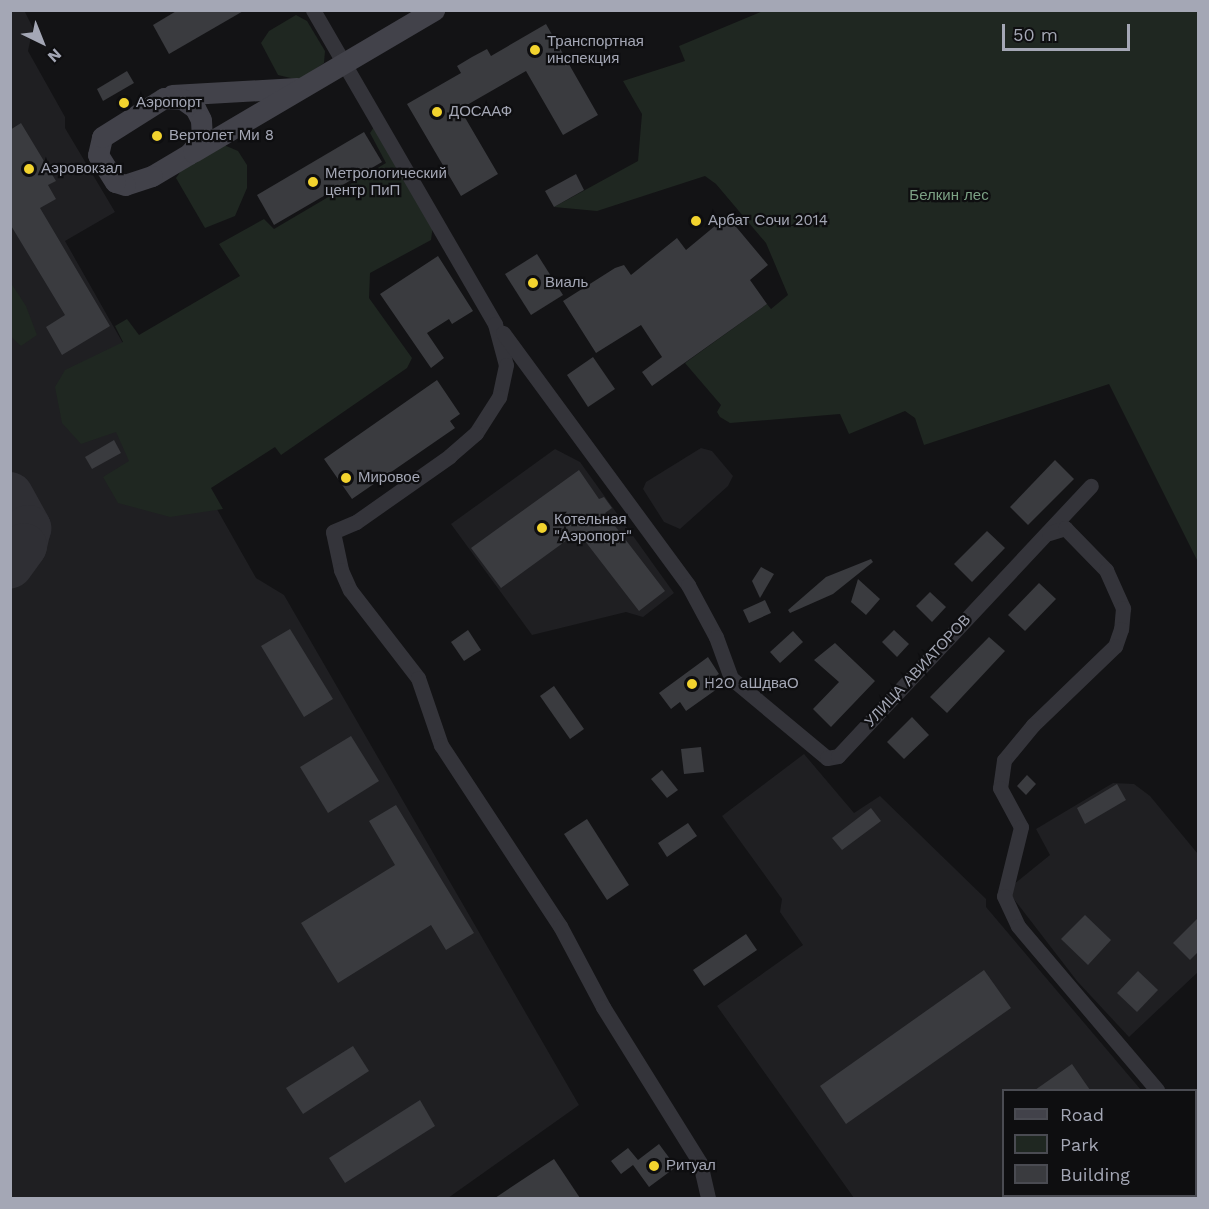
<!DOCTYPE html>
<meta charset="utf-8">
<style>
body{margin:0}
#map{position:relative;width:1209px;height:1209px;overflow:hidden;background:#131315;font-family:"Work Sans",sans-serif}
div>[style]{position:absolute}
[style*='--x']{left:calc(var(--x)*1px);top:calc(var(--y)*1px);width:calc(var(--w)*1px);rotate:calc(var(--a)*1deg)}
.built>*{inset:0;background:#1f1f22}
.green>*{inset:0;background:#1f2721}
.taxiway>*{height:46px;margin:-23px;padding:0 23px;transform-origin:23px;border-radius:23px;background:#2f2f34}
.building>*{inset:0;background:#3a3b3f}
.street>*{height:15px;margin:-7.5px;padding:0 7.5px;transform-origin:7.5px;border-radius:7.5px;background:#34343a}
.secondary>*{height:21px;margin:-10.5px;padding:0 10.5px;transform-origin:10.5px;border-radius:10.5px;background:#42424a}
.dots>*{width:16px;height:16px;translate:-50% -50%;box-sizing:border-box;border:3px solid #0e0e10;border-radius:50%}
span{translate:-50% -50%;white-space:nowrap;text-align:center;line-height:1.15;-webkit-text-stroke:4.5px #0e0e10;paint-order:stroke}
.poi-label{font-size:15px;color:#a4a7b5}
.left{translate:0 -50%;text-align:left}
.park-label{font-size:15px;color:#7ba084}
.street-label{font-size:15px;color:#a4a7b5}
.frame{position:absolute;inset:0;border:12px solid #a4a7b5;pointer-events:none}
.legend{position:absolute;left:1002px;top:1089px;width:195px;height:108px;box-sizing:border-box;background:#0e0e10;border:2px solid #4a4b52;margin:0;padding:8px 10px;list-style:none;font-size:18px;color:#a4a7b5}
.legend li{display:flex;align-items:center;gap:12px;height:30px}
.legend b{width:30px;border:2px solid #4a4b52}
.north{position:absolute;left:12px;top:12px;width:60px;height:60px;-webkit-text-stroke:4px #0e0e10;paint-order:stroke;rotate:137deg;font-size:16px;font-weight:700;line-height:24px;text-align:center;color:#a4a7b5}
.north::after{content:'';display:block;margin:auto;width:21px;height:27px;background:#a4a7b5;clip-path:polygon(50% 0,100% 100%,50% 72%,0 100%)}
.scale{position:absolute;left:1002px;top:24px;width:128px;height:27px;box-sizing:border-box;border:3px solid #a4a7b5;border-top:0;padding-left:8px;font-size:18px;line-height:21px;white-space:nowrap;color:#a4a7b5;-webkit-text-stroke:4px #0e0e10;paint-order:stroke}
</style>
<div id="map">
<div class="built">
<i style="clip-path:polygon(24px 10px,33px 28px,28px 51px,65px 117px,65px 128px,115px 212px,65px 241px,256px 578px,284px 595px,579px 1105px,448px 1198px,11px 1198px,10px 11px)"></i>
<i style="clip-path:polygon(701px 448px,712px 451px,733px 476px,728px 486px,680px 529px,664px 522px,643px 489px,646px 482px)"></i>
<i style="clip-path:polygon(555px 449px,580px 462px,674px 593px,643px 617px,626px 612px,532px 635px,451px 524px)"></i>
<i style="clip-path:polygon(804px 754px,854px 813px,880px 796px,986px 899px,986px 907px,1141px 1090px,1004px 1090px,1004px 1196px,1064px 1196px,1059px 1198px,854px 1198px,717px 1006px,803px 945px,780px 912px,782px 899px,722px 816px)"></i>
<i style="clip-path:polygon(1113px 783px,1134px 784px,1150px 796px,1198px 854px,1198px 972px,1129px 1037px,1077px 981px,1010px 894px,1014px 884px,1050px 855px,1036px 829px)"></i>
</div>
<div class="green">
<i style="clip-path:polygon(763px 11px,1198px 11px,1198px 562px,1109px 384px,924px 445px,915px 418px,905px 411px,849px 434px,840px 414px,730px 423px,720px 417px,717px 412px,721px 405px,685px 363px,767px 304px,771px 309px,788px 295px,766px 243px,716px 184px,705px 176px,597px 211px,554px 207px,638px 161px,642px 114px,623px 81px,685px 61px,679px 46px)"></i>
<i style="clip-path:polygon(296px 15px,307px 21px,325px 51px,324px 63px,299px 80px,278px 75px,261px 43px,269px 31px)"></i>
<i style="clip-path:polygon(374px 127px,433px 225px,431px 240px,370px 273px,369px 298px,412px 358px,407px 368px,281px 455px,275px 447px,211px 488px,223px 509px,170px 517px,118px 503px,103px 477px,129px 461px,116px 432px,81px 444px,62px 423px,55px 387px,65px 370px,123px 342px,115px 326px,127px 319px,139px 335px,240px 276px,219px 244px,264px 219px,274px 229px,386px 163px,370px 133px)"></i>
<i style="clip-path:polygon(224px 145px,238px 151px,247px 165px,247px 188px,235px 216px,205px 228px,176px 178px,183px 168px)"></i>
<i style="clip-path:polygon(11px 283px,26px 306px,37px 335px,21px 346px,11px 337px)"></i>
</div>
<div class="taxiway">
<i style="--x:10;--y:495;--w:38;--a:61"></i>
<i style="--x:28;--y:528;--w:18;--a:103"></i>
<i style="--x:24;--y:546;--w:24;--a:126"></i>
</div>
<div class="building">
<i style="clip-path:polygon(178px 10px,245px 10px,169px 54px,153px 25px)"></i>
<i style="clip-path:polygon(546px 24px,598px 115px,563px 135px,526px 71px,460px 109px,498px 174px,461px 196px,407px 104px,461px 73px,457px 66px,472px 57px,487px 49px,491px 56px)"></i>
<i style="clip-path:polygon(127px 71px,134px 83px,103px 101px,97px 89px)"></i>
<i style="clip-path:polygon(21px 123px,56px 181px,48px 185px,56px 199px,40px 208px,110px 326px,62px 355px,46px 327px,65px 315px,10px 224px,10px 130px)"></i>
<i style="clip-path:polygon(364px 132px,382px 162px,274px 225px,257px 195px)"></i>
<i style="clip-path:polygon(576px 174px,584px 190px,554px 207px,545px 191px)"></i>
<i style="clip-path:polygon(727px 216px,768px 265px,750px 280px,767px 304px,652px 386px,642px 372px,662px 357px,641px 325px,596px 353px,563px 301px,615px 268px,624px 265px,631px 275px,677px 238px,686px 250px)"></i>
<i style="clip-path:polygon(537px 254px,563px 295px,531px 315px,505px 274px)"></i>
<i style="clip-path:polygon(438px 256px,473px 311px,452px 324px,449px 319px,427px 333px,444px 358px,431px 368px,380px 294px)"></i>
<i style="clip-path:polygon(593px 357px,615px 389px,588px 407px,567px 375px)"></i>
<i style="clip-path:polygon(437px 380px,460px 414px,450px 421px,455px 428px,352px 499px,324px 459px)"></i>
<i style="clip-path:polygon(114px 440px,121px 453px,92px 469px,85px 457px)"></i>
<i style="clip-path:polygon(1055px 460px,1074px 479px,1028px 525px,1010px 507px)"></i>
<i style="clip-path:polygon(579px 470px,599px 499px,604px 497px,612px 508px,605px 513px,665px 591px,639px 611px,578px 532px,501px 588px,471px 548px)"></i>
<i style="clip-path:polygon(987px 531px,1005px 548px,972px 582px,954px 564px)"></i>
<i style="clip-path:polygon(871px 559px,873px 562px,833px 594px,790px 613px,788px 610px,826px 577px)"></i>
<i style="clip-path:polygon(761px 567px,774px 574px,760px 598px,752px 581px)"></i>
<i style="clip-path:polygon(858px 579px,880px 599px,866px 615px,851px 602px)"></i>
<i style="clip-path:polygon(1039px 583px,1056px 599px,1025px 631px,1008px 615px)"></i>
<i style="clip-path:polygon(930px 592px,946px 607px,932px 622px,916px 606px)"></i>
<i style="clip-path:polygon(765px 600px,771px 613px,749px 623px,743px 610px)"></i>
<i style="clip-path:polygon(290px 629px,333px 699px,304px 717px,261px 646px)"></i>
<i style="clip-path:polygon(468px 630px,481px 650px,464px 661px,451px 642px)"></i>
<i style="clip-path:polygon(894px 630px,909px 644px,897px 657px,882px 642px)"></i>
<i style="clip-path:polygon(793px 631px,803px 642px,780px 663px,770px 652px)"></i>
<i style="clip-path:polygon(989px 637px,1005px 651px,947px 713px,930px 697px)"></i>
<i style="clip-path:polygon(835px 643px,875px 681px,831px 727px,813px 709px,839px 682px,814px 660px)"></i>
<i style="clip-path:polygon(708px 657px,719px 674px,710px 680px,717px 689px,686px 711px,680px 702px,671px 709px,659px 693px)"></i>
<i style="clip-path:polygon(554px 686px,584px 729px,570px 739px,540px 696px)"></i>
<i style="clip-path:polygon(912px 717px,929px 735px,904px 759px,887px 742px)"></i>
<i style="clip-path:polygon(351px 736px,379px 781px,328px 813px,300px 767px)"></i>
<i style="clip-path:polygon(701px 747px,704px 772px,684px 774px,681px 749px)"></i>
<i style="clip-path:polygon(662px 770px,678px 790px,667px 798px,651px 779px)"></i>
<i style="clip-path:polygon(1027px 775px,1036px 784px,1026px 795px,1017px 786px)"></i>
<i style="clip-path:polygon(1117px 784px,1126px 800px,1085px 824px,1077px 808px)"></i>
<i style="clip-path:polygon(396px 805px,474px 933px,446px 950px,431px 925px,338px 983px,301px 923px,395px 865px,369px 821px)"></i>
<i style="clip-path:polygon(871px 808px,881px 821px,842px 850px,832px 838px)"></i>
<i style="clip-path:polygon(587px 819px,629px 885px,607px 900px,564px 834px)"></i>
<i style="clip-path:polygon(688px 823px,697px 836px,667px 857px,658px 843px)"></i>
<i style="clip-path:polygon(1085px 915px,1111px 940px,1088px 965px,1061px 939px)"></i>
<i style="clip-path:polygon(1198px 918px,1198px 952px,1190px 960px,1173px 943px)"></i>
<i style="clip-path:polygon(746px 934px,757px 950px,704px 986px,693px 970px)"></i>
<i style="clip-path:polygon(984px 970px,1011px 1008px,846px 1124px,820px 1086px)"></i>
<i style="clip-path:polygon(1138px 971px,1158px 990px,1137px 1012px,1117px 993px)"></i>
<i style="clip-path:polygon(353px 1046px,369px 1071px,303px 1114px,286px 1088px)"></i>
<i style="clip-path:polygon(1072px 1064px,1090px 1090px,1035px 1090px)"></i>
<i style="clip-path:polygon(420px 1100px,435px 1126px,345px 1183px,329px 1158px)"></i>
<i style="clip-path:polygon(659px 1144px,676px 1167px,649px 1187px,633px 1165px,621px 1174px,611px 1161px,628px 1148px,638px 1160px)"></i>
<i style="clip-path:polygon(554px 1159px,580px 1198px,495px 1198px,528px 1176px)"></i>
</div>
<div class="street">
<i style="--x:313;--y:10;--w:363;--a:59.9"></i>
<i style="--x:495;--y:324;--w:42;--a:75"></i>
<i style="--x:506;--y:365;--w:33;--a:102"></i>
<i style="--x:499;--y:397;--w:43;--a:122.6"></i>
<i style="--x:476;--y:433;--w:35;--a:139"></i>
<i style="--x:450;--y:456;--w:115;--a:144.9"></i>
<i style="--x:356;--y:522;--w:25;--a:157"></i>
<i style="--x:333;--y:532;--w:39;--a:78"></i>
<i style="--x:341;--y:570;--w:22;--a:66"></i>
<i style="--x:350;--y:590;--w:111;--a:52.3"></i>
<i style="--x:418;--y:678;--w:71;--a:71.1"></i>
<i style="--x:441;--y:745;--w:217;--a:56.7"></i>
<i style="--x:560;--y:926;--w:92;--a:62"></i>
<i style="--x:603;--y:1007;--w:184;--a:58.1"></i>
<i style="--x:700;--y:1163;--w:36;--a:77"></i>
<i style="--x:503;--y:333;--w:313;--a:53.7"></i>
<i style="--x:688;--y:585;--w:59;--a:61.7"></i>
<i style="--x:716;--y:637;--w:44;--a:69.9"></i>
<i style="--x:731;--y:678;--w:125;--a:39.8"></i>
<i style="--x:827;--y:758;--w:11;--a:-10"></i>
<i style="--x:838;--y:756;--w:370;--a:-46.9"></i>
<i style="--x:1049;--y:533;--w:17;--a:-17"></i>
<i style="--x:1065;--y:528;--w:59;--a:45.7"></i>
<i style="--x:1106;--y:570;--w:42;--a:65.9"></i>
<i style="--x:1123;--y:608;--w:21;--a:95"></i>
<i style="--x:1121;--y:629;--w:18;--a:109"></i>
<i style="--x:1115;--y:646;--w:114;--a:136.1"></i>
<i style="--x:1033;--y:725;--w:45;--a:129.6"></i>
<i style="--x:1004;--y:760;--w:28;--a:98"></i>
<i style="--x:1000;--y:788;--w:44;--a:61.7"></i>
<i style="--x:1021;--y:827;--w:71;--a:103.8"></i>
<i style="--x:1004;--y:896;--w:33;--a:65"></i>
<i style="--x:1018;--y:926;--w:215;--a:49.7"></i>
<i style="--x:1196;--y:1126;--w:3;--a:-45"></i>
<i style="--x:1073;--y:1198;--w:5;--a:-22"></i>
</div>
<div class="secondary">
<i style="--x:172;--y:95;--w:125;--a:-3.2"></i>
<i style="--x:164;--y:98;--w:18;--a:3"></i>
<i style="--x:182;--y:99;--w:16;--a:35"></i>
<i style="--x:195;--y:108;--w:13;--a:63"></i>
<i style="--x:201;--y:120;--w:19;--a:87"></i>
<i style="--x:202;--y:139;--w:20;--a:131"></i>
<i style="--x:189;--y:154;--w:43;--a:149.3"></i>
<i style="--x:152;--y:176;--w:28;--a:162"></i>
<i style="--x:125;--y:185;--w:10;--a:-163"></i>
<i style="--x:115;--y:182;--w:32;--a:-122"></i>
<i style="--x:98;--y:155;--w:18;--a:-77"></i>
<i style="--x:102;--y:137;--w:73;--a:-32.2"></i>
<i style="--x:193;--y:152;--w:280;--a:-30.5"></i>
</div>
<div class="dots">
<i style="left:535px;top:50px;background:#f2d32e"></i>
<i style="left:124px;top:103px;background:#f2d32e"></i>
<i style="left:437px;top:112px;background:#f2d32e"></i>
<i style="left:157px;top:136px;background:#f2d32e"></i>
<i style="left:29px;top:169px;background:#f2d32e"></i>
<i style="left:313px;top:182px;background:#f2d32e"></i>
<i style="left:696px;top:221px;background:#f2d32e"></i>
<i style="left:533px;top:283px;background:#f2d32e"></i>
<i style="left:346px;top:478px;background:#f2d32e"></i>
<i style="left:542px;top:528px;background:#f2d32e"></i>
<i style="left:692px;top:684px;background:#f2d32e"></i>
<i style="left:654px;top:1166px;background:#f2d32e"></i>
</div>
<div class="poi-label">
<span class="left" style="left:547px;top:50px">Транспортная<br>инспекция</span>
<span class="left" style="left:136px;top:103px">Аэропорт</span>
<span class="left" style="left:449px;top:112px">ДОСААФ</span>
<span class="left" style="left:169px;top:136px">Вертолет Ми 8</span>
<span class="left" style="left:41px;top:169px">Аэровокзал</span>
<span class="left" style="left:325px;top:182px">Метрологический<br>центр ПиП</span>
<span class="left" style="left:708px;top:221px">Арбат Сочи 2014</span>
<span class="left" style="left:545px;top:283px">Виаль</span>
<span class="left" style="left:358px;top:478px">Мировое</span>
<span class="left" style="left:554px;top:528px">Котельная<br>"Аэропорт"</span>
<span class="left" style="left:704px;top:684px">H2O аШдваО</span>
<span class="left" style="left:666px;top:1166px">Ритуал</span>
</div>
<div class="park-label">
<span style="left:949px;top:196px">Белкин лес</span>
</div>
<div class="street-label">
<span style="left:918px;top:671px;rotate:-47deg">УЛИЦА АВИАТОРОВ</span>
</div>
<div class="frame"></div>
<ul class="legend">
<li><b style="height:8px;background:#42424a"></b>Road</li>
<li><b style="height:16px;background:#1f2721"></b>Park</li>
<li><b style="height:16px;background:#3a3b3f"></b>Building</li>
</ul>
<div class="north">N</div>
<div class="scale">50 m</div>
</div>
